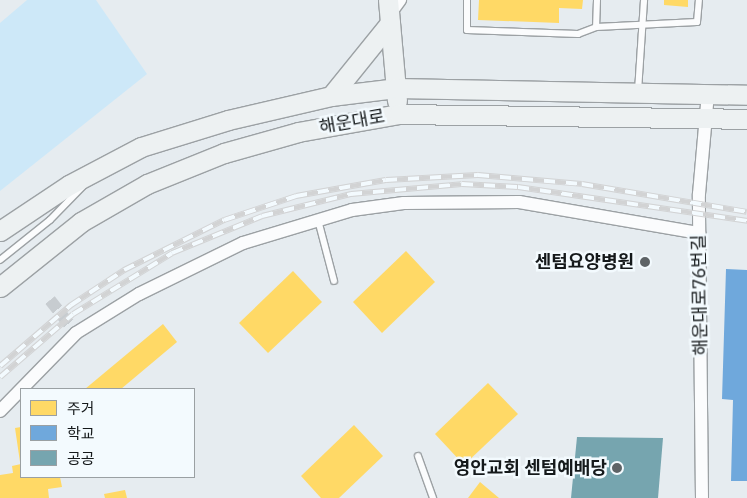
<!DOCTYPE html>
<meta charset="utf-8">
<style>
body{margin:0}
#map{position:relative;width:747px;height:498px;overflow:hidden;background:#e6ecf0;font-family:"IBM Plex Sans","Noto Sans KR",sans-serif}
div>[style]{position:absolute}
[style*='--x']{left:calc(var(--x)*1px);top:calc(var(--y)*1px);width:calc(var(--w)*1px);rotate:calc(var(--a)*1deg)}
.green>*{inset:0;background:#cde8f8}
.homes>*{inset:0;background:#ffd966}
.schools>*{inset:0;background:#6fa8dc}
.public>*{inset:0;background:#76a5af}
.minor-tunnel>*{height:12px;margin-top:-6px;transform-origin:0;background:repeating-linear-gradient(90deg,#c7ccd0 0 12px,transparent 0 18px)}
.roads{filter:drop-shadow(1px 0 #9ca1a4) drop-shadow(-1px 0 #9ca1a4) drop-shadow(0 1px #9ca1a4) drop-shadow(0 -1px #9ca1a4)}
.service>*{height:6px;margin:-3px;padding:0 3px;transform-origin:3px;border-radius:3px;background:#fbfcfd}
.minor>*{height:12px;margin:-6px;padding:0 6px;transform-origin:6px;border-radius:6px;background:#fbfcfd}
.secondary>*{height:19px;margin:-9.5px;padding:0 9.5px;transform-origin:9.5px;border-radius:9.5px;background:#edf1f2}
.rail>*{height:5.5px;margin-top:-2.75px;transform-origin:0;background:repeating-linear-gradient(90deg,#f3fafe 0 11px,#d2d3d4 0 22px);box-sizing:border-box;border-block:1px solid #d2d3d4}
.dots>*{width:14px;height:14px;translate:-50% -50%;box-sizing:border-box;border:2px solid #f3fafe;border-radius:50%}
span{translate:-50% -50%;white-space:nowrap;text-align:center;line-height:1.15;-webkit-text-stroke:5px #f3fafe;paint-order:stroke}
.street-label{font-size:18px;color:#15191b}
.poi-label{font-size:18px;color:#15191b;font-weight:700}
.right{translate:-100% -50%;text-align:right}
.legend{position:absolute;left:20px;top:388px;width:175px;height:90px;box-sizing:border-box;background:#f3fafe;border:1px solid #9aa0a3;margin:0;padding:6px 9px;list-style:none;font-size:15px;color:#15191b}
.legend li{display:flex;align-items:center;gap:10px;height:25px}
.legend b{width:25px;border:1px solid #9aa0a3}
</style>
<div id="map">
<div class="green">
<i style="clip-path:polygon(27px 0,96px 0,147px 74px,0 191px,0 23px)"></i>
</div>
<div class="homes">
<i style="clip-path:polygon(479px 0,583px 0,582px 9px,559px 8px,559px 23px,478px 20px)"></i>
<i style="clip-path:polygon(664px 0,688px 0,688px 7px,664px 5px)"></i>
<i style="clip-path:polygon(406px 251px,435px 282px,382px 333px,353px 302px)"></i>
<i style="clip-path:polygon(293px 271px,322px 302px,268px 353px,239px 323px)"></i>
<i style="clip-path:polygon(163px 324px,177px 342px,121px 389px,85px 389px)"></i>
<i style="clip-path:polygon(488px 383px,518px 414px,464px 465px,435px 434px)"></i>
<i style="clip-path:polygon(354px 425px,383px 456px,339px 498px,321px 498px,301px 476px)"></i>
<i style="clip-path:polygon(21px 427px,21px 462px,20px 462px,15px 428px)"></i>
<i style="clip-path:polygon(21px 464px,21px 477px,60px 477px,62px 487px,48px 489px,49px 498px,0 498px,0 475px,13px 473px,12px 466px)"></i>
<i style="clip-path:polygon(480px 482px,499px 498px,468px 498px)"></i>
<i style="clip-path:polygon(125px 490px,127px 498px,105px 498px,104px 494px)"></i>
</div>
<div class="schools">
<i style="clip-path:polygon(726px 269px,747px 270px,747px 481px,731px 481px,733px 400px,722px 399px)"></i>
</div>
<div class="public">
<i style="clip-path:polygon(577px 437px,663px 438px,658px 498px,571px 498px)"></i>
</div>
<div class="minor-tunnel">
<i style="--x:50;--y:300;--w:42;--a:51.8"></i>
</div>
<div class="roads">
<div class="service">
<i style="--x:467;--y:0;--w:30;--a:90"></i>
<i style="--x:467;--y:30;--w:111;--a:2.1"></i>
<i style="--x:578;--y:34;--w:19;--a:-21"></i>
<i style="--x:597;--y:0;--w:27;--a:92"></i>
<i style="--x:596;--y:27;--w:101;--a:-2.8"></i>
<i style="--x:697;--y:22;--w:22;--a:-85"></i>
<i style="--x:638;--y:91;--w:91;--a:-86.2"></i>
<i style="--x:318;--y:220;--w:63;--a:75.3"></i>
<i style="--x:0;--y:260;--w:64;--a:-38.7"></i>
<i style="--x:50;--y:220;--w:50;--a:-45.8"></i>
<i style="--x:418;--y:456;--w:45;--a:70.3"></i>
</div>
<div class="minor">
<i style="--x:389;--y:15;--w:19;--a:-54"></i>
<i style="--x:0;--y:411;--w:109;--a:-45.7"></i>
<i style="--x:76;--y:333;--w:74;--a:-31.8"></i>
<i style="--x:139;--y:294;--w:116;--a:-26.1"></i>
<i style="--x:243;--y:243;--w:114;--a:-16.8"></i>
<i style="--x:352;--y:210;--w:52;--a:-7.7"></i>
<i style="--x:404;--y:203;--w:115;--a:-0.5"></i>
<i style="--x:519;--y:202;--w:183;--a:9.8"></i>
<i style="--x:702;--y:498;--w:304;--a:-90.6"></i>
<i style="--x:699;--y:194;--w:101;--a:-84.9"></i>
</div>
<div class="secondary">
<i style="--x:388;--y:0;--w:101;--a:84.9"></i>
<i style="--x:331;--y:96;--w:94;--a:-51.1"></i>
<i style="--x:0;--y:231;--w:83;--a:-33.7"></i>
<i style="--x:69;--y:185;--w:81;--a:-27.8"></i>
<i style="--x:141;--y:147;--w:91;--a:-17.2"></i>
<i style="--x:228;--y:120;--w:106;--a:-13.1"></i>
<i style="--x:331;--y:96;--w:65;--a:-7"></i>
<i style="--x:396;--y:88;--w:351;--a:1.1"></i>
<i style="--x:0;--y:287;--w:104;--a:-38.7"></i>
<i style="--x:81;--y:222;--w:76;--a:-29.9"></i>
<i style="--x:147;--y:184;--w:83;--a:-21.9"></i>
<i style="--x:224;--y:153;--w:77;--a:-15.8"></i>
<i style="--x:298;--y:132;--w:103;--a:-10.1"></i>
<i style="--x:399;--y:114;--w:348;--a:0.8"></i>
</div>
</div>
<div class="rail">
<i style="--x:0;--y:366;--w:94;--a:-40.7"></i>
<i style="--x:71;--y:305;--w:64;--a:-33.4"></i>
<i style="--x:124;--y:270;--w:112;--a:-26.6"></i>
<i style="--x:224;--y:220;--w:76;--a:-18.4"></i>
<i style="--x:296;--y:196;--w:91;--a:-10.1"></i>
<i style="--x:386;--y:180;--w:92;--a:-3.1"></i>
<i style="--x:478;--y:175;--w:104;--a:4.9"></i>
<i style="--x:582;--y:184;--w:167;--a:9.6"></i>
<i style="--x:0;--y:377;--w:96;--a:-40.8"></i>
<i style="--x:73;--y:314;--w:116;--a:-31.6"></i>
<i style="--x:172;--y:253;--w:97;--a:-22.3"></i>
<i style="--x:262;--y:216;--w:92;--a:-13.9"></i>
<i style="--x:351;--y:194;--w:111;--a:-5.1"></i>
<i style="--x:462;--y:184;--w:56;--a:3.1"></i>
<i style="--x:518;--y:187;--w:232;--a:8.4"></i>
</div>
<div class="dots">
<i style="left:645px;top:262px;background:#5e6366"></i>
<i style="left:617px;top:468px;background:#5e6366"></i>
</div>
<div class="street-label">
<span style="left:352px;top:122px;rotate:-10deg">해운대로</span>
<span style="left:700px;top:295px;rotate:-91deg">해운대로76번길</span>
</div>
<div class="poi-label">
<span class="right" style="left:634px;top:262px">센텀요양병원</span>
<span class="right" style="left:607px;top:468px">영안교회 센텀예배당</span>
</div>
<ul class="legend">
<li><b style="height:14px;background:#ffd966"></b>주거</li>
<li><b style="height:14px;background:#6fa8dc"></b>학교</li>
<li><b style="height:14px;background:#76a5af"></b>공공</li>
</ul>
</div>
